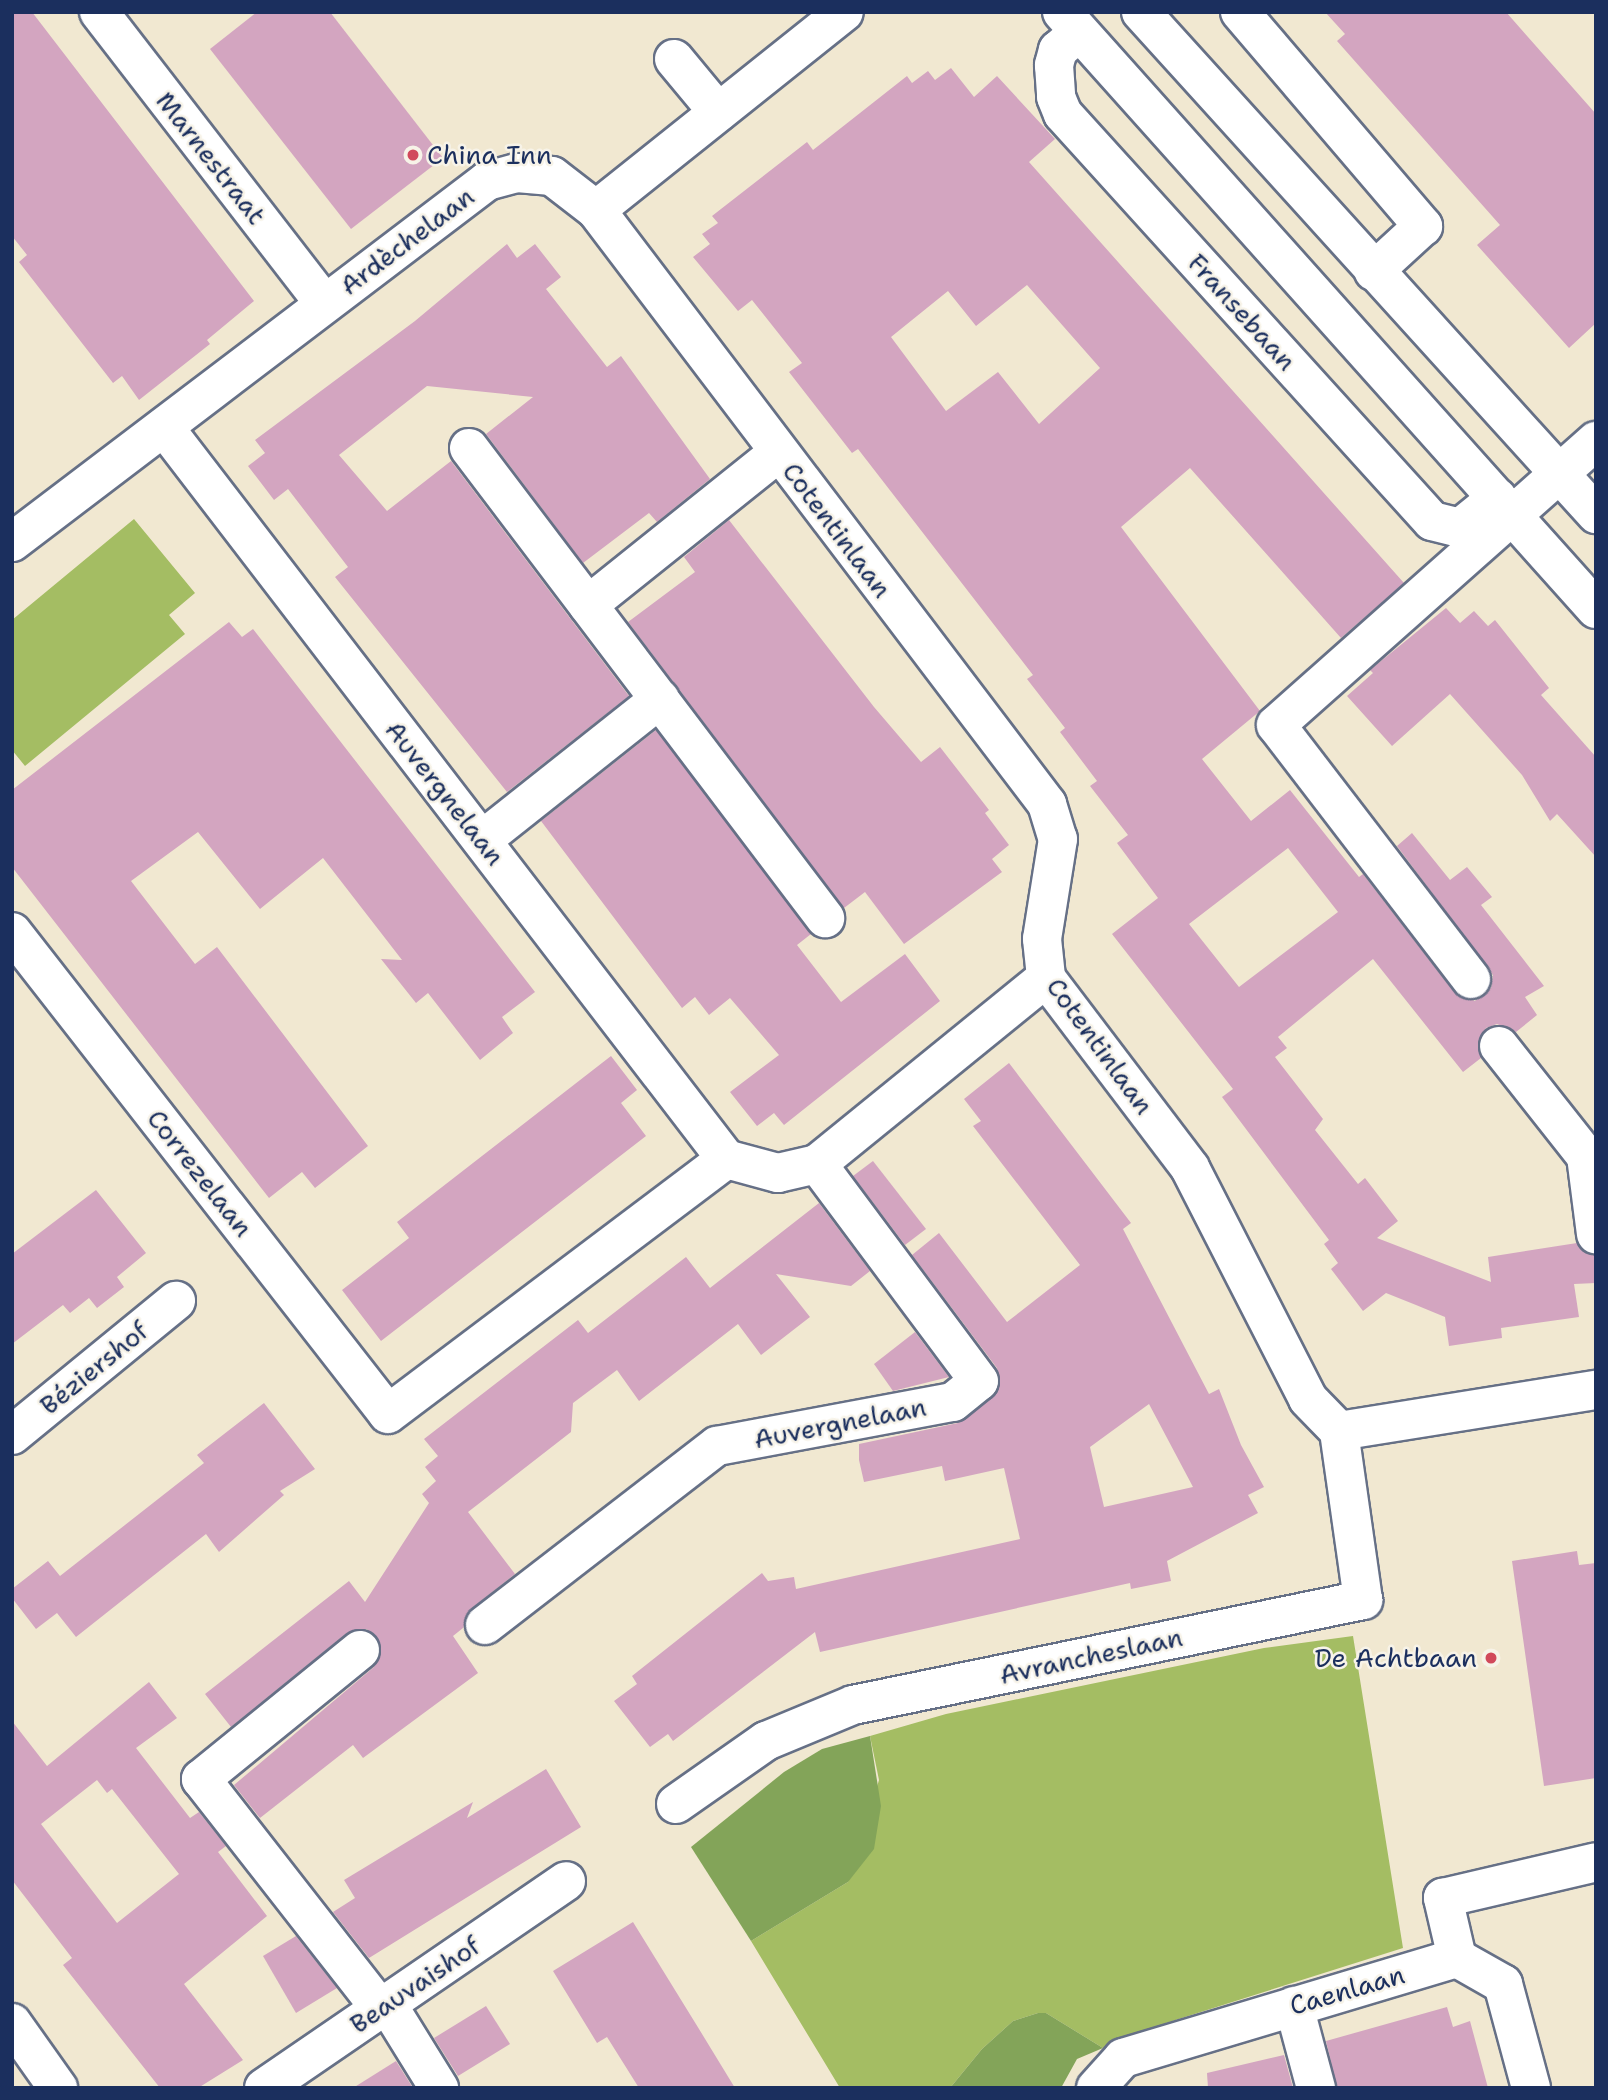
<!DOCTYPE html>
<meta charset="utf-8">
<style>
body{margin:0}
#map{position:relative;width:1608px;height:2100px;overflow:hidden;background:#f1e8d1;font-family:"Shantell Sans",sans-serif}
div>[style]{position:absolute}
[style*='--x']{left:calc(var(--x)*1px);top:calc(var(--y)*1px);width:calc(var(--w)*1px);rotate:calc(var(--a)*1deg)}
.green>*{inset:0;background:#a4bd63}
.forest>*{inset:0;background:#83a459}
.building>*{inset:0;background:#d3a5c0}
.roads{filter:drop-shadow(2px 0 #667086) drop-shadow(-2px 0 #667086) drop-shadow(0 2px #667086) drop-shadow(0 -2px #667086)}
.minor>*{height:38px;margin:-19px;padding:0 19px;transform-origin:19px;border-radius:19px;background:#fff}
.dots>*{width:19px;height:19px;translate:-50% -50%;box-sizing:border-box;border:4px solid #f7f3e8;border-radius:50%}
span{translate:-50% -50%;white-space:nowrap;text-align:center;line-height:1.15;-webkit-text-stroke:5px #f7f3e8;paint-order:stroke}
.poi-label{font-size:26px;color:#1b2f5e}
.left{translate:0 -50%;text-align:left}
.right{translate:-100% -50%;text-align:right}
.street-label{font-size:26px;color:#1b2f5e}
.frame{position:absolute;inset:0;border:14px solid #1b2f5e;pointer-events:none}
</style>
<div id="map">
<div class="green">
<i style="clip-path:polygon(134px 519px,195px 593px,169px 615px,185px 634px,25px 766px,12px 750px,12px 620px)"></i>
<i style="clip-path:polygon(1353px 1636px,1403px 1948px,1166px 2023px,1103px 2048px,1046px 2013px,1038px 2013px,1013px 2021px,982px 2049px,950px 2088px,840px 2088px,751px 1941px,848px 1882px,879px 1780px,870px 1736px,946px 1714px,1264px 1648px)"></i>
</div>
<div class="forest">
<i style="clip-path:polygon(870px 1736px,881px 1806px,874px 1849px,848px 1882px,751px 1941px,691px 1847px,784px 1772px,822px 1749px)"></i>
<i style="clip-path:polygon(1038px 2013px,1046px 2013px,1103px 2048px,1077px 2059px,1061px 2088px,950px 2088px,982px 2049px,1013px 2021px)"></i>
</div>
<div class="building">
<i style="clip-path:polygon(12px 12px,32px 12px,254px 301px,207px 340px,210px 344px,139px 400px,122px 376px,113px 383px,19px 262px,27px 255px,12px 236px)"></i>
<i style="clip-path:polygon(257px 12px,330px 12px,443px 158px,351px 229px,210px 49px)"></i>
<i style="clip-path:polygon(1325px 12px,1506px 12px,1596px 114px,1596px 323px,1569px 348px,1477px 245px,1500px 225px,1337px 41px,1345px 34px)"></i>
<i style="clip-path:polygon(evenodd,951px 68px,974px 97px,997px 76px,1055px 139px,1029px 162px,1404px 583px,1341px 638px,1190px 468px,1121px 527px,1260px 711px,1202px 759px,1251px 821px,1290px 790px,1359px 877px,1363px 874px,1454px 992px,1475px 1001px,1491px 988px,1493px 975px,1397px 846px,1412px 833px,1450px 880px,1467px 867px,1492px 897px,1481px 905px,1544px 986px,1525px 997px,1537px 1015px,1516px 1032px,1497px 1024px,1486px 1028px,1479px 1039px,1481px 1058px,1463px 1072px,1373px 959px,1278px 1037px,1287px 1048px,1275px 1057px,1323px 1119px,1315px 1130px,1358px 1184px,1365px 1178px,1398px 1221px,1377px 1238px,1491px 1282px,1488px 1257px,1577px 1243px,1596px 1255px,1596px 1283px,1574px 1284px,1579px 1317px,1501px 1328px,1502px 1338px,1449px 1346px,1445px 1317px,1416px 1305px,1386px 1293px,1363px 1311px,1331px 1269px,1338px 1263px,1324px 1244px,1329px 1240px,1222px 1097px,1233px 1089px,1112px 934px,1158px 898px,1117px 843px,1128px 835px,1090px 786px,1097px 781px,1060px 732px,1065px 728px,1027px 679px,1033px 675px,858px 449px,852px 453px,789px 372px,802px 363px,752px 300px,738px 311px,693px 257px,710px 244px,702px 234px,718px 223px,712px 216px,807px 142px,813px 150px,907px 76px,912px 83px,928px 71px,935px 80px,951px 68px,1027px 285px,1100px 368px,1039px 424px,998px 372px,946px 411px,891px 337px,948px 291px,976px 326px,1027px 285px,951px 68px,1288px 848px,1338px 912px,1239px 987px,1189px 924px,1288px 848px)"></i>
<i style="clip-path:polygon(507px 244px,517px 258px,535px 244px,561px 277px,546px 289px,607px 367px,621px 356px,710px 479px,657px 522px,649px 513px,583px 563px,486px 434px,533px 397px,427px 386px,339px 455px,387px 511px,451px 461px,629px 696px,507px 792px,335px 577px,348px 567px,288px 489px,274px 500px,248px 466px,265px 453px,255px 440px,415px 321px)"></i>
<i style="clip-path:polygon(729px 520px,874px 707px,921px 762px,940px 747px,989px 810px,985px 813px,1009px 845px,992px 859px,1002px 872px,904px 944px,865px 892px,844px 908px,628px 622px,695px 572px,684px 557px)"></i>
<i style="clip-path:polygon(1446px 608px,1460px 623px,1474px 611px,1488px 626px,1495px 620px,1549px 688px,1541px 695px,1596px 757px,1596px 857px,1557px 814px,1550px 821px,1522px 775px,1450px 694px,1392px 746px,1347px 696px,1373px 673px,1370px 670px)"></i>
<i style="clip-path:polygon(229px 622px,242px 637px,253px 629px,535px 992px,502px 1017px,513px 1033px,480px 1060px,428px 993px,416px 1003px,381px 959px,402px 960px,323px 858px,260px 909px,198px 832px,131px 881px,195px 964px,217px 947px,368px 1146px,315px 1188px,302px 1172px,269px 1198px,12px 867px,12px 790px)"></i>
<i style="clip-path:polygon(656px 730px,811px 934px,797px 945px,841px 1002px,905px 954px,940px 1001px,784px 1125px,774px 1113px,757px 1126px,730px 1092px,779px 1055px,730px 998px,709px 1015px,695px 997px,682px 1008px,541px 821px)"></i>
<i style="clip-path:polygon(611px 1056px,637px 1090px,621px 1103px,646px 1136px,381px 1341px,342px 1290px,409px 1238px,397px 1222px)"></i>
<i style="clip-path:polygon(evenodd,1009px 1063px,1131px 1223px,1123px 1229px,1209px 1394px,1219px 1389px,1241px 1445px,1264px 1487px,1248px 1495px,1258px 1513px,1167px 1561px,1171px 1581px,1131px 1589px,1130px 1583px,820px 1652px,815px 1632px,673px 1741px,668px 1734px,650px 1747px,614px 1701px,637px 1684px,632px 1676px,762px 1573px,768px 1581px,794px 1577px,796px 1589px,1020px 1539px,1004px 1468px,945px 1481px,942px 1466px,864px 1482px,859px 1460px,859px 1444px,958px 1423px,999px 1388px,997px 1368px,912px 1255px,939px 1233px,1007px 1322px,1080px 1265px,973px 1126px,981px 1121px,964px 1099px,1009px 1063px,1149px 1404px,1193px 1487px,1104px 1507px,1090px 1447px,1149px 1404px)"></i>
<i style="clip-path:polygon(873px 1161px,926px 1229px,905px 1245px,853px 1176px)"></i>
<i style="clip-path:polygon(96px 1190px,146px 1253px,117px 1277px,124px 1287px,97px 1308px,89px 1298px,70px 1313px,63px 1305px,12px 1344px,12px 1254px)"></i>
<i style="clip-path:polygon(819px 1203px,870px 1271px,851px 1286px,776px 1274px,810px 1317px,761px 1355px,738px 1324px,639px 1401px,617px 1370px,573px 1403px,571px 1432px,468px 1512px,515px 1574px,472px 1608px,463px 1628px,453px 1636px,478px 1673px,363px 1758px,353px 1745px,260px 1818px,234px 1785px,374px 1667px,381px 1646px,367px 1629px,347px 1633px,231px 1727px,205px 1694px,349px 1581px,365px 1602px,429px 1503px,422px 1494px,436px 1481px,425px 1467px,438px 1456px,424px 1439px,578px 1320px,588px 1333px,686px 1257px,710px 1288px)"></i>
<i style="clip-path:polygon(915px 1332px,949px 1377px,893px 1391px,874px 1364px)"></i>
<i style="clip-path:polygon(264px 1403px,315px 1469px,280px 1491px,284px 1495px,219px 1552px,206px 1534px,76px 1637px,57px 1613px,36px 1629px,12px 1598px,12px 1589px,48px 1561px,60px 1576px,204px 1463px,197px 1455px)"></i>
<i style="clip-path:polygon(1577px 1551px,1579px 1565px,1596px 1563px,1596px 1778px,1544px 1786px,1512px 1561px)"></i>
<i style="clip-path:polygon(evenodd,149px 1682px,177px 1718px,136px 1748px,190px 1818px,199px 1812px,226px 1846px,218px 1852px,267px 1916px,184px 1984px,243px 2060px,198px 2088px,160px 2088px,63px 1965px,72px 1958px,12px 1880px,12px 1721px,47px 1766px,149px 1682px,97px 1780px,107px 1793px,112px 1789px,179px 1874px,117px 1923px,41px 1824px,97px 1780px)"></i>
<i style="clip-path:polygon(546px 1769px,581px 1827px,369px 1958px,333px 1912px,355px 1898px,344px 1880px,473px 1802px,467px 1818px)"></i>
<i style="clip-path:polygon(633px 1922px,699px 2029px,735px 2088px,639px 2088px,607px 2037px,597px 2043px,553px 1971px)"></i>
<i style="clip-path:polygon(296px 1936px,337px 1988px,296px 2013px,263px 1956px)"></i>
<i style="clip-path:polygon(486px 2006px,510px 2044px,458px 2076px,434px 2038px)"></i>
<i style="clip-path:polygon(1447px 2007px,1453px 2027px,1470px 2021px,1488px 2088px,1337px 2088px,1326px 2041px)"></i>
<i style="clip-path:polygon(1284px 2055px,1293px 2088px,1208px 2088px,1207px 2073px)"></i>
<i style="clip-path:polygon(396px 2061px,413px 2088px,353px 2088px)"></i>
</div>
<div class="roads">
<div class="minor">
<i style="--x:99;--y:12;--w:368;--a:52.3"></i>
<i style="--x:1062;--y:12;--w:801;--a:48.19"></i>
<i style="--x:1141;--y:12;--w:678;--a:47.81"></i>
<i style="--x:1240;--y:12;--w:282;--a:49.5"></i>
<i style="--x:1423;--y:226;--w:67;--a:137.4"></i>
<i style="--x:1079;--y:32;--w:28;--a:139"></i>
<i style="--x:1058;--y:50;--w:16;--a:105"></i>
<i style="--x:1054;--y:65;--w:32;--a:86"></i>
<i style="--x:1056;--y:97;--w:18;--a:68"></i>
<i style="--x:1063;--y:114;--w:549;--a:47.8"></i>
<i style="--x:1432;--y:521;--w:29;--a:14"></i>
<i style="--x:1460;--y:528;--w:48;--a:-39"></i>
<i style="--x:674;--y:59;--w:69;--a:50.3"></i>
<i style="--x:596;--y:210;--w:317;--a:-38.6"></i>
<i style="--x:164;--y:427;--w:923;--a:52.48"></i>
<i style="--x:726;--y:1159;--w:54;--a:15.1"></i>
<i style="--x:778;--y:1173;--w:40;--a:-13"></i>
<i style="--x:817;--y:1164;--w:295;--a:-39.1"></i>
<i style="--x:469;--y:448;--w:590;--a:52.86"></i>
<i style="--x:12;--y:542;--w:597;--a:-37.23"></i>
<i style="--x:487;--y:181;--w:31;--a:-15"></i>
<i style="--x:517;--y:173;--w:35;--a:5"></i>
<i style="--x:552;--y:176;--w:56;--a:37.7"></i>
<i style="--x:596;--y:210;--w:746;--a:52.79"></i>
<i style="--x:1047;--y:804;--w:37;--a:73"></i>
<i style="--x:1058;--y:839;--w:101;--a:99.1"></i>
<i style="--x:1042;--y:939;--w:39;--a:84"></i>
<i style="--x:1046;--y:978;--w:238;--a:52.8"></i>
<i style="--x:1190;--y:1168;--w:259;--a:62.9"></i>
<i style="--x:1308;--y:1399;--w:45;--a:45.9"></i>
<i style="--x:1339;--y:1431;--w:260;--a:-9.1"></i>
<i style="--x:588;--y:605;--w:243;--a:-38.7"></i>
<i style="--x:482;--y:840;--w:227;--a:-38.4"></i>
<i style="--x:12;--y:932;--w:611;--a:52.04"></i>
<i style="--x:388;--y:1414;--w:423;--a:-37"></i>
<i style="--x:1471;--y:979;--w:320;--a:-127.5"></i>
<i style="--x:1276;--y:725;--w:428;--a:-41.6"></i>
<i style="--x:1499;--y:1046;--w:140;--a:51.7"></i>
<i style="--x:1586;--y:1156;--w:79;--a:82.7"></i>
<i style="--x:12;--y:1435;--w:212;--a:-39.3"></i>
<i style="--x:485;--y:1625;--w:293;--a:-37.7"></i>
<i style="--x:717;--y:1446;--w:240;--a:-10.6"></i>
<i style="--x:953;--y:1402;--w:33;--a:-39"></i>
<i style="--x:979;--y:1381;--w:271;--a:-126.7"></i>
<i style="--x:360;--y:1650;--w:205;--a:140.9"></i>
<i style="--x:201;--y:1779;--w:292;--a:52"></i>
<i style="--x:676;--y:1804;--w:110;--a:-35"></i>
<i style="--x:766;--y:1741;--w:94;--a:-22.5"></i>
<i style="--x:853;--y:1705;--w:521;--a:-11.63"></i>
<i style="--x:1363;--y:1600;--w:171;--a:-98.1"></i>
<i style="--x:1457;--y:1958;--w:62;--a:-103.1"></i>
<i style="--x:1443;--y:1898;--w:157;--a:-13.2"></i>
<i style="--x:387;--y:2004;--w:99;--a:58.2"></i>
<i style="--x:1294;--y:2006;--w:85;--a:75"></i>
<i style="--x:12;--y:2023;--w:80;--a:54.7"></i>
<i style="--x:264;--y:2088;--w:366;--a:-34.4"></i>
<i style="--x:1096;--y:2088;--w:40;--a:-48"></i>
<i style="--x:1123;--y:2058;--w:349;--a:-16.7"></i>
<i style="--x:1457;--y:1958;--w:53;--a:29.5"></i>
<i style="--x:1503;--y:1984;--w:108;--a:74.9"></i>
</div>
</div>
<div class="dots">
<i style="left:413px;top:155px;background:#d1495b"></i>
<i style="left:1491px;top:1658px;background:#d1495b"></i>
</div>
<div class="poi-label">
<span class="left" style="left:427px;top:155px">China Inn</span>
<span class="right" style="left:1477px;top:1658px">De Achtbaan</span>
</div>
<div class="street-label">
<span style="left:211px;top:158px;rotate:52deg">Marnestraat</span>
<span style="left:407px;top:241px;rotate:-37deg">Ardèchelaan</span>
<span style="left:1242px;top:312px;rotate:48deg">Fransebaan</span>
<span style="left:837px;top:530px;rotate:53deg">Cotentinlaan</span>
<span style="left:445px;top:793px;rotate:52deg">Auvergnelaan</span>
<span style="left:1100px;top:1046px;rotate:54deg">Cotentinlaan</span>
<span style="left:200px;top:1173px;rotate:52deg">Correzelaan</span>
<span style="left:94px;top:1368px;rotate:-39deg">Béziershof</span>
<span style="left:840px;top:1423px;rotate:-11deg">Auvergnelaan</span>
<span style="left:1091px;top:1656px;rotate:-12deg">Avrancheslaan</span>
<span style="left:415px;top:1985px;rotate:-34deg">Beauvaishof</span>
<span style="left:1347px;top:1990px;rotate:-16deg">Caenlaan</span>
</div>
<div class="frame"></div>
</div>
